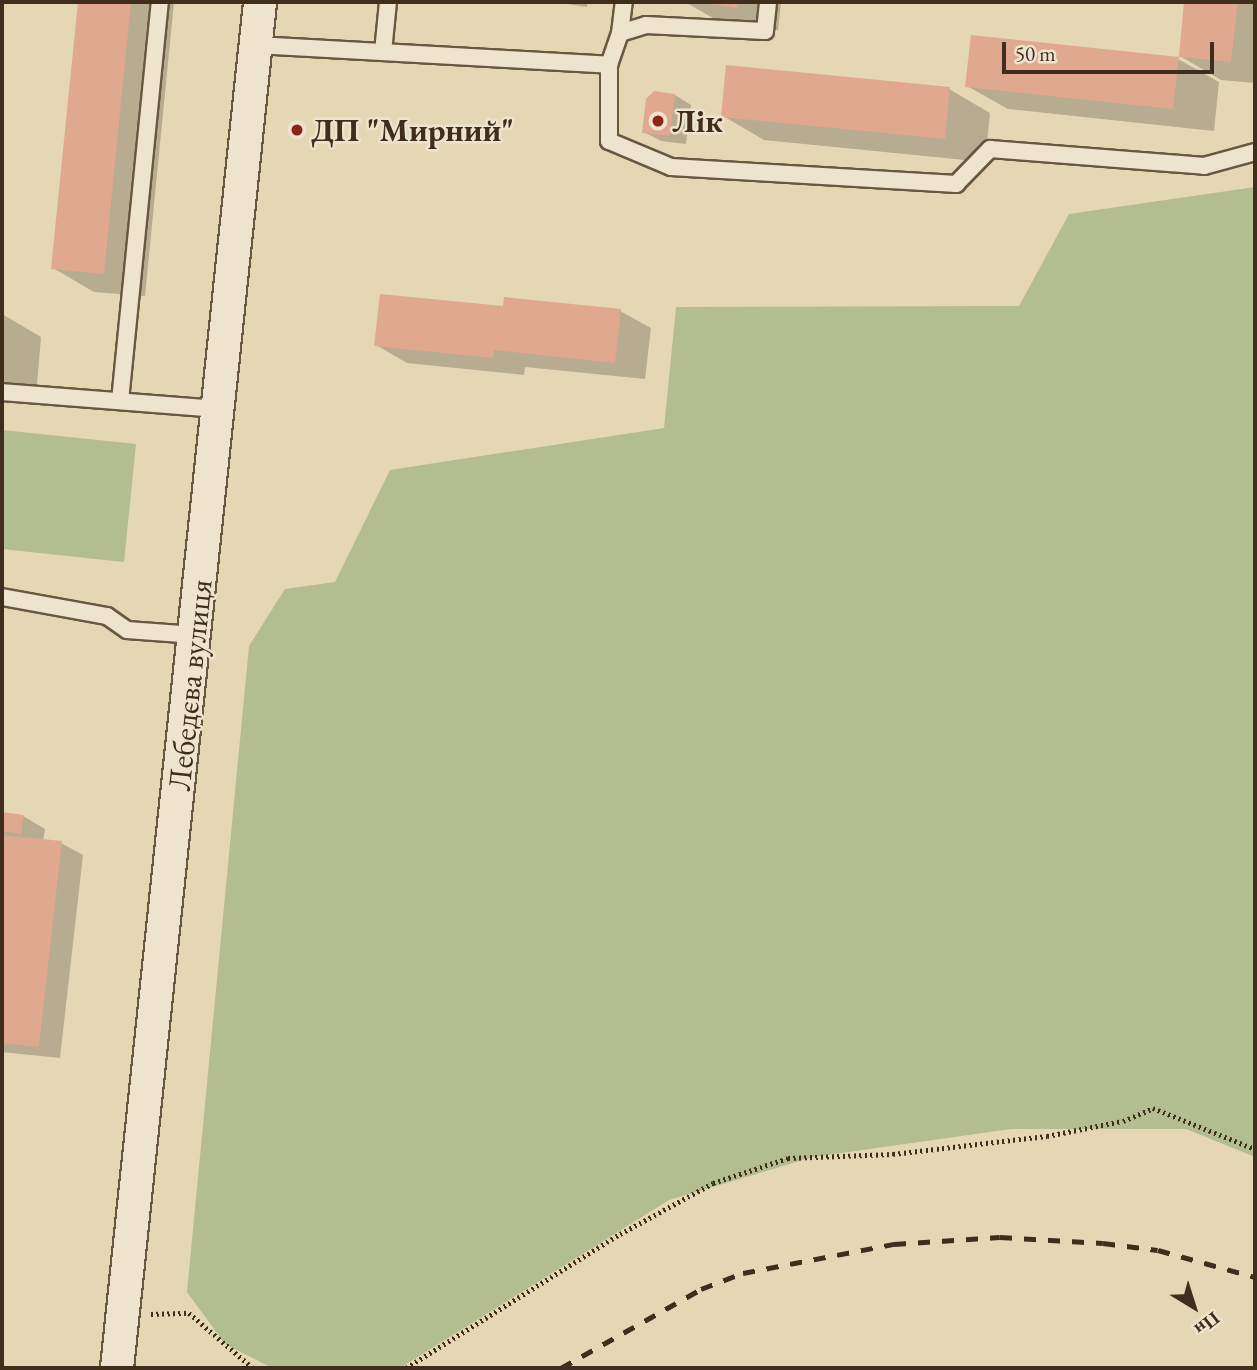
<!DOCTYPE html>
<meta charset="utf-8">
<style>
body{margin:0}
#map{position:relative;width:1257px;height:1370px;overflow:hidden;background:#e5d6b4;font-family:"EB Garamond",serif}
div>[style]{position:absolute}
[style*='--x']{left:calc(var(--x)*1px);top:calc(var(--y)*1px);width:calc(var(--w)*1px);rotate:calc(var(--a)*1deg)}
.green>*{inset:0;background:#b2be8f}
.shadow>*{inset:0;background:#0003}
.building>*{inset:0;background:#dfa88f}
.path>*{height:4.5px;margin-top:-2.25px;transform-origin:0;background:repeating-linear-gradient(90deg,#412d1b 0 2px,transparent 0 5.5px)}
.roads{filter:drop-shadow(2px 0 #6a5741) drop-shadow(-2px 0 #6a5741) drop-shadow(0 2px #6a5741) drop-shadow(0 -2px #6a5741)}
.service>*{height:16px;margin:-8px;padding:0 8px;transform-origin:8px;border-radius:8px;background:#eee4ce}
.minor>*{height:32px;margin:-16px;padding:0 16px;transform-origin:16px;border-radius:16px;background:#eee4ce}
.rail>*{height:5px;margin-top:-2.5px;transform-origin:0;background:repeating-linear-gradient(90deg,#412d1b 0 12px,transparent 0 24px)}
.dots>*{width:19px;height:19px;translate:-50% -50%;box-sizing:border-box;border:4px solid #eee4ce;border-radius:50%}
span{translate:-50% -50%;white-space:nowrap;text-align:center;line-height:1.15;-webkit-text-stroke:5px #eee4ce;paint-order:stroke}
.poi-label{font-size:32px;color:#412d1b;font-weight:700}
.left{translate:0 -50%;text-align:left}
.street-label{font-size:32px;color:#412d1b}
.frame{position:absolute;inset:0;border:4px solid #412d1b;pointer-events:none}
.north{position:absolute;left:1159px;top:1272px;width:70px;height:70px;-webkit-text-stroke:5px #eee4ce;paint-order:stroke;rotate:142deg;font-size:19px;font-weight:700;line-height:28px;text-align:center;color:#412d1b}
.north::after{content:'';display:block;margin:auto;width:24px;height:32px;background:#412d1b;clip-path:polygon(50% 0,100% 100%,50% 72%,0 100%)}
.scale{position:absolute;left:1002px;top:42px;width:212px;height:32px;box-sizing:border-box;border:4px solid #412d1b;border-top:0;padding-left:9px;font-size:21px;line-height:24px;white-space:nowrap;color:#412d1b;-webkit-text-stroke:5px #eee4ce;paint-order:stroke}
</style>
<div id="map">
<div class="green">
<i style="clip-path:polygon(1255px 187px,1255px 1157px,1186px 1129px,1011px 1129px,813px 1157px,669px 1200px,400px 1368px,272px 1368px,225px 1344px,187px 1292px,249px 646px,285px 589px,335px 582px,390px 470px,664px 428px,676px 307px,1019px 306px,1069px 214px)"></i>
<i style="clip-path:polygon(2px 430px,136px 444px,124px 562px,2px 549px)"></i>
</div>
<div class="shadow">
<i style="clip-path:polygon(79px 2px,174px 2px,145px 296px,94px 292px,53px 268px)"></i>
<i style="clip-path:polygon(554px 2px,588px 2px,587px 7px)"></i>
<i style="clip-path:polygon(685px 2px,781px 2px,778px 30px,725px 25px)"></i>
<i style="clip-path:polygon(1186px 2px,1255px 2px,1255px 83px,1221px 80px,1180px 56px)"></i>
<i style="clip-path:polygon(1178px 59px,1219px 82px,1214px 131px,1008px 109px,967px 86px)"></i>
<i style="clip-path:polygon(949px 89px,990px 113px,985px 162px,764px 140px,723px 116px)"></i>
<i style="clip-path:polygon(675px 95px,691px 105px,686px 144px,661px 141px,644px 132px)"></i>
<i style="clip-path:polygon(504px 308px,620px 311px,651px 328px,645px 379px,525px 367px,524px 375px,407px 363px,376px 345px)"></i>
<i style="clip-path:polygon(2px 314px,41px 337px,37px 385px,2px 382px)"></i>
<i style="clip-path:polygon(2px 814px,23px 816px,45px 829px,43px 841px,61px 843px,83px 855px,60px 1058px,2px 1052px)"></i>
</div>
<div class="building">
<i style="clip-path:polygon(78px 2px,131px 2px,104px 274px,51px 269px)"></i>
<i style="clip-path:polygon(697px 2px,738px 2px,737px 8px)"></i>
<i style="clip-path:polygon(1184px 2px,1238px 2px,1231px 62px,1179px 57px)"></i>
<i style="clip-path:polygon(971px 35px,1179px 57px,1173px 109px,965px 87px)"></i>
<i style="clip-path:polygon(726px 65px,950px 87px,945px 139px,721px 117px)"></i>
<i style="clip-path:polygon(654px 91px,675px 94px,670px 136px,642px 133px,646px 99px)"></i>
<i style="clip-path:polygon(380px 294px,503px 306px,504px 297px,621px 309px,615px 363px,494px 350px,493px 358px,374px 346px)"></i>
<i style="clip-path:polygon(2px 812px,24px 815px,21px 834px,2px 831px)"></i>
<i style="clip-path:polygon(2px 835px,62px 841px,39px 1047px,2px 1043px)"></i>
</div>
<div class="path">
<i style="--x:151;--y:1314;--w:38;--a:-2"></i>
<i style="--x:189;--y:1313;--w:84;--a:40.7"></i>
<i style="--x:406;--y:1368;--w:252;--a:-32.1"></i>
<i style="--x:620;--y:1234;--w:106;--a:-28.7"></i>
<i style="--x:713;--y:1183;--w:79;--a:-18.4"></i>
<i style="--x:788;--y:1158;--w:105;--a:-2.2"></i>
<i style="--x:893;--y:1154;--w:155;--a:-6.7"></i>
<i style="--x:1047;--y:1136;--w:77;--a:-11.2"></i>
<i style="--x:1123;--y:1121;--w:33;--a:-23"></i>
<i style="--x:1153;--y:1108;--w:110;--a:21.9"></i>
</div>
<div class="roads">
<div class="service">
<i style="--x:620;--y:33;--w:31;--a:-83"></i>
<i style="--x:256;--y:45;--w:354;--a:3.2"></i>
<i style="--x:609;--y:65;--w:34;--a:-71"></i>
<i style="--x:620;--y:33;--w:27;--a:-17"></i>
<i style="--x:646;--y:25;--w:119;--a:2.9"></i>
<i style="--x:765;--y:31;--w:29;--a:-84"></i>
<i style="--x:383;--y:52;--w:50;--a:-84.3"></i>
<i style="--x:609;--y:65;--w:76;--a:90"></i>
<i style="--x:609;--y:141;--w:67;--a:22.8"></i>
<i style="--x:671;--y:167;--w:286;--a:3.4"></i>
<i style="--x:956;--y:184;--w:49;--a:-45.8"></i>
<i style="--x:990;--y:149;--w:215;--a:4.5"></i>
<i style="--x:1204;--y:166;--w:53;--a:-15.4"></i>
<i style="--x:2;--y:392;--w:218;--a:4.5"></i>
<i style="--x:120;--y:401;--w:401;--a:-84.3"></i>
<i style="--x:2;--y:597;--w:107;--a:10.3"></i>
<i style="--x:107;--y:616;--w:24;--a:35"></i>
<i style="--x:127;--y:630;--w:68;--a:4.2"></i>
</div>
<div class="minor">
<i style="--x:117;--y:1368;--w:1373;--a:-84.02"></i>
</div>
</div>
<div class="rail">
<i style="--x:561;--y:1368;--w:161;--a:-29.4"></i>
<i style="--x:701;--y:1289;--w:45;--a:-20.9"></i>
<i style="--x:743;--y:1273;--w:154;--a:-10.9"></i>
<i style="--x:894;--y:1244;--w:106;--a:-3.8"></i>
<i style="--x:1000;--y:1237;--w:103;--a:3.3"></i>
<i style="--x:1103;--y:1243;--w:55;--a:7.3"></i>
<i style="--x:1158;--y:1250;--w:101;--a:15.6"></i>
</div>
<div class="dots">
<i style="left:658px;top:121px;background:#8f2418"></i>
<i style="left:297px;top:130px;background:#8f2418"></i>
</div>
<div class="poi-label">
<span class="left" style="left:672px;top:121px">Лік</span>
<span class="left" style="left:311px;top:130px">ДП "Мирний"</span>
</div>
<div class="street-label">
<span style="left:190px;top:685px;rotate:-84deg">Лебедєва вулиця</span>
</div>
<div class="frame"></div>
<div class="north">Пн</div>
<div class="scale">50 m</div>
</div>
